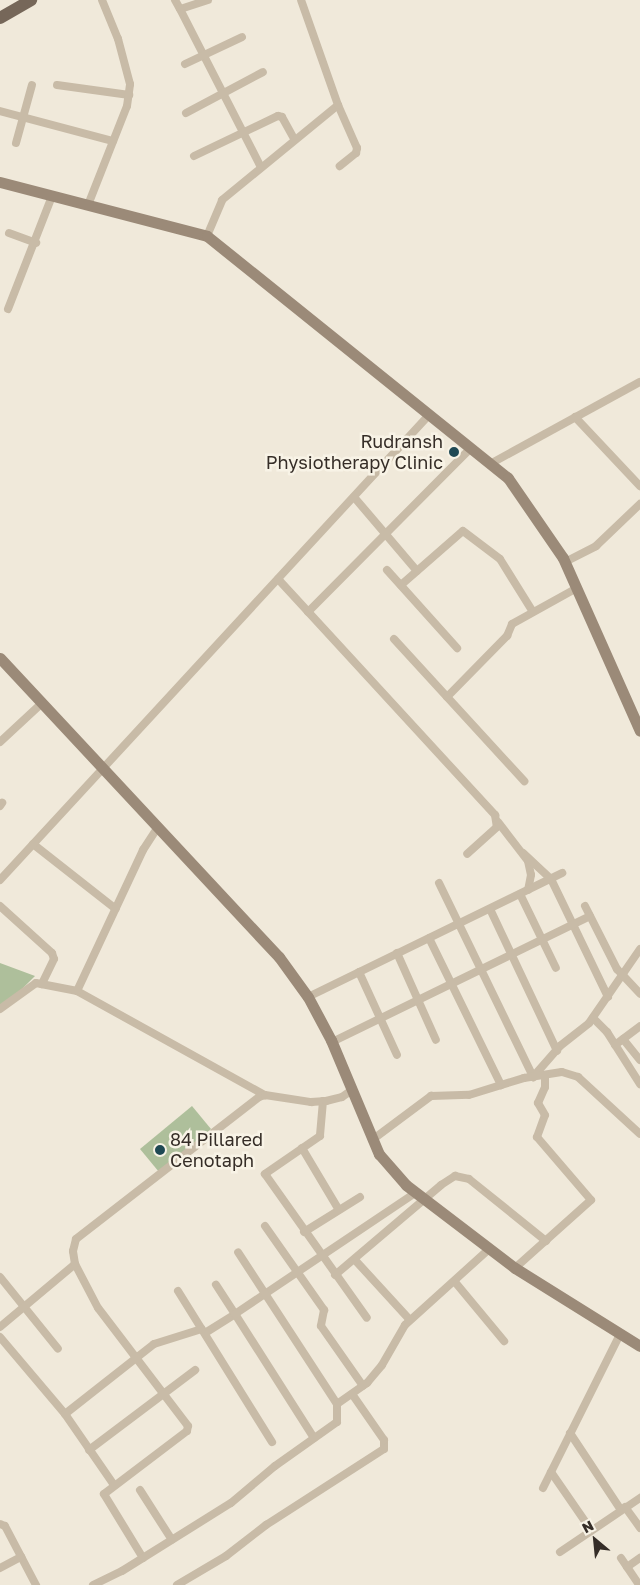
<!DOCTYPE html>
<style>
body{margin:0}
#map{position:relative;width:640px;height:1585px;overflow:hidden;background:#f0e9da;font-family:"Golos Text",sans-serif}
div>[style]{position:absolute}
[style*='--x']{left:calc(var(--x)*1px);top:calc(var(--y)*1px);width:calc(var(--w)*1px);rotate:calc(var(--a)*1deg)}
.green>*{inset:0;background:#aebf9b}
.street>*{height:8px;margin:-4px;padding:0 4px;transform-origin:4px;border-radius:4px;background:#c8bba7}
.secondary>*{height:11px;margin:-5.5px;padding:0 5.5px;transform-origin:5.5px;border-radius:5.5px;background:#9b8a78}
.primary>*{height:12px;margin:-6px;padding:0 6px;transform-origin:6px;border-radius:6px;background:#766759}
.dots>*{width:14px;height:14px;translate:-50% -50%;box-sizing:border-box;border:2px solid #f8f3e6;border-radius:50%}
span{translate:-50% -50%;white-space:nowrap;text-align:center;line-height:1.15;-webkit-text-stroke:5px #f8f3e6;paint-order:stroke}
.poi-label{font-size:18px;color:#352d27}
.right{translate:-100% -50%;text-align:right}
.left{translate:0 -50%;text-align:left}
.north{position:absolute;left:570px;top:1515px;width:50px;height:50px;-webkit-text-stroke:4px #f8f3e6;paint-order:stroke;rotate:332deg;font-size:14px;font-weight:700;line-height:20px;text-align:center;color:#352d27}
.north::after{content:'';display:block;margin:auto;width:18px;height:22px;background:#352d27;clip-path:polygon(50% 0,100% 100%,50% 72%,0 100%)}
</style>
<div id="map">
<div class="green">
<i style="clip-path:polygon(0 963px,35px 976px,0 1011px)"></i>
<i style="clip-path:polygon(192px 1106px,211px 1129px,159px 1172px,140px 1149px)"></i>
</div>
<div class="street">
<i style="--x:175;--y:0;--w:10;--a:61"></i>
<i style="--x:208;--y:0;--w:29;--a:162"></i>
<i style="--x:180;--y:9;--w:178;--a:62.9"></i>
<i style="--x:185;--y:64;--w:63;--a:-25.3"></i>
<i style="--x:57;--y:85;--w:73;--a:7.9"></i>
<i style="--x:338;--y:105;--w:47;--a:66.2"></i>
<i style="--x:357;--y:148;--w:5;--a:101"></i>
<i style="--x:356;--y:153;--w:21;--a:141"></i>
<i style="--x:0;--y:111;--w:117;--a:14.9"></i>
<i style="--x:186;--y:113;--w:87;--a:-28"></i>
<i style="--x:16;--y:143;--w:60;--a:-74.6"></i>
<i style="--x:194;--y:156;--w:93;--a:-25.5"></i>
<i style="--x:278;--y:116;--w:4;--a:14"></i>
<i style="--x:282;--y:117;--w:25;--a:61"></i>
<i style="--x:88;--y:205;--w:106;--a:-68.5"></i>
<i style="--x:127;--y:106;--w:22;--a:-82"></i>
<i style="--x:130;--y:84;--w:47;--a:-104.9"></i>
<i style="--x:118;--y:39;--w:42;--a:-112.3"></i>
<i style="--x:9;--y:233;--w:29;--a:20"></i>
<i style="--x:207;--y:236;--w:39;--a:-67"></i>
<i style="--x:222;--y:200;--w:150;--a:-39.3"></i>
<i style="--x:338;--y:105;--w:111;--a:-109.4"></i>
<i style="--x:8;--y:309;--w:121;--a:-68.7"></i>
<i style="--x:575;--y:417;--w:95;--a:46.7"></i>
<i style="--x:490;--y:464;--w:171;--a:-28.7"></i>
<i style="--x:354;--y:497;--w:97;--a:49.6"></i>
<i style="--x:565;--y:562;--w:35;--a:-27"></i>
<i style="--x:596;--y:546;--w:61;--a:-43.7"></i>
<i style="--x:387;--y:570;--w:105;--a:48.1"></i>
<i style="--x:278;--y:579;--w:321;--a:47.4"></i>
<i style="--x:495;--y:815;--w:12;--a:81"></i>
<i style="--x:497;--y:827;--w:40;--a:138"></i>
<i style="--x:401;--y:585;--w:82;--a:-41.1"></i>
<i style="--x:463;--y:531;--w:46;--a:37.1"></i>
<i style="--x:500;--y:559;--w:62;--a:58.1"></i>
<i style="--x:308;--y:612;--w:231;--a:-45.2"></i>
<i style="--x:394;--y:639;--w:193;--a:47.5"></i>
<i style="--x:447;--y:697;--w:86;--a:-45.5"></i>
<i style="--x:507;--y:636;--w:13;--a:-67"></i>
<i style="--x:512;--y:624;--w:74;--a:-29"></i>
<i style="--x:0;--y:742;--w:57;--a:-42.9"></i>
<i style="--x:0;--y:806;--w:4;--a:-56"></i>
<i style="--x:498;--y:822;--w:49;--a:52.4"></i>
<i style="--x:528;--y:861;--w:14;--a:78"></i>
<i style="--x:531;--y:875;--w:15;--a:101"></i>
<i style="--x:33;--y:844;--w:105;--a:38.1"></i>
<i style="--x:523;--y:853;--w:38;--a:43"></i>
<i style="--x:551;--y:879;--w:131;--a:64.2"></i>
<i style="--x:0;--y:880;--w:633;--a:-47.31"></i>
<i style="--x:439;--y:883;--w:216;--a:64.1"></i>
<i style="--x:533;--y:1077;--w:41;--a:-48.9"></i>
<i style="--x:560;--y:1046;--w:37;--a:-38"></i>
<i style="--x:589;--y:1023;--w:90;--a:-55.4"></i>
<i style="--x:520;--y:894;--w:82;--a:64.1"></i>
<i style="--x:0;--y:906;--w:70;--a:42.1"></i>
<i style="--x:52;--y:953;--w:6;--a:72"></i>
<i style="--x:54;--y:959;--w:28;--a:116"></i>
<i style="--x:585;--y:906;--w:71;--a:63.1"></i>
<i style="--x:617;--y:969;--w:34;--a:47"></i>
<i style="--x:490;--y:909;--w:157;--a:64.7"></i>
<i style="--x:429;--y:938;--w:164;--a:63.9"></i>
<i style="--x:397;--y:953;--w:95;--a:65.9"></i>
<i style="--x:359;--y:972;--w:91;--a:65.4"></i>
<i style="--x:77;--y:991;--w:215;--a:29"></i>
<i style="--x:308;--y:997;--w:283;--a:-26"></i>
<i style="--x:0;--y:1009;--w:44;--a:-35.8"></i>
<i style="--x:36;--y:983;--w:42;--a:11"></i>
<i style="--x:77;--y:991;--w:156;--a:-64.9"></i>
<i style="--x:143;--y:850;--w:27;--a:-57"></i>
<i style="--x:593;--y:1018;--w:20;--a:45"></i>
<i style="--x:607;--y:1032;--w:62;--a:57.6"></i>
<i style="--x:623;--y:1039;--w:27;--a:51"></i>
<i style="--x:332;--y:1042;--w:287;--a:-26"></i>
<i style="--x:615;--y:1045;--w:31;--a:-37"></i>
<i style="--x:323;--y:1101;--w:35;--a:95"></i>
<i style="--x:320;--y:1136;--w:67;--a:145.4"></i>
<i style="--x:265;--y:1174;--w:176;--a:54.7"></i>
<i style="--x:372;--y:1140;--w:74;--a:-36.7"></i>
<i style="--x:431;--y:1096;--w:38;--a:-2"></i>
<i style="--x:469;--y:1095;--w:58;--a:-17.2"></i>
<i style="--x:524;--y:1078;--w:38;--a:-9"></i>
<i style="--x:562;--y:1072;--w:17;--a:17"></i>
<i style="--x:578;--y:1077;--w:84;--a:42.6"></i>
<i style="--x:302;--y:1148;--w:72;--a:59.2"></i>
<i style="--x:265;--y:1226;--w:103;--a:54.9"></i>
<i style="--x:324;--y:1310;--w:16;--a:101"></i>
<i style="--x:321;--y:1326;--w:73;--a:55"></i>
<i style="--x:304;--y:1232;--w:66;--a:-32"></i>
<i style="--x:355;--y:1260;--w:81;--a:47.5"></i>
<i style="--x:515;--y:1268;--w:102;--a:-41.8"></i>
<i style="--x:591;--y:1200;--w:83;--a:-130.6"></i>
<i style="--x:537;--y:1137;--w:23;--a:-70"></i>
<i style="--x:545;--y:1115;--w:14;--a:-120"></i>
<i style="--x:538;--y:1103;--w:17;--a:-66"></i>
<i style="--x:545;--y:1087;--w:12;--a:-90"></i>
<i style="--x:335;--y:1275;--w:139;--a:-40.3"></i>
<i style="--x:441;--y:1185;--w:17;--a:-33"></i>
<i style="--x:455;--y:1176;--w:14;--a:12"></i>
<i style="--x:469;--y:1179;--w:99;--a:38.8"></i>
<i style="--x:0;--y:1277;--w:92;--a:51.1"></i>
<i style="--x:455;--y:1282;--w:77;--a:50.3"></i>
<i style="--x:178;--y:1291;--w:178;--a:58.1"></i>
<i style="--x:0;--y:1327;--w:98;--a:-40"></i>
<i style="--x:205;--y:1333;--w:36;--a:-32"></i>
<i style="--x:235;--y:1314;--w:35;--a:-123"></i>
<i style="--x:0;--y:1337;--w:101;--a:49.8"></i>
<i style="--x:65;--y:1414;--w:86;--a:55.4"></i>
<i style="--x:337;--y:1404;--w:37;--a:-35"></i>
<i style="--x:367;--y:1383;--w:23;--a:-50"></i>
<i style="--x:382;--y:1365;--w:46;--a:-60.1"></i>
<i style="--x:405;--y:1325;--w:113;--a:-42.1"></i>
<i style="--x:65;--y:1414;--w:113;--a:-38.2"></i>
<i style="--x:154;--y:1344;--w:50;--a:-17.4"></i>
<i style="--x:570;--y:1433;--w:92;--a:56.5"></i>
<i style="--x:314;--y:1438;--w:147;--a:-122.5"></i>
<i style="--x:235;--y:1314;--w:217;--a:-33.9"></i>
<i style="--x:89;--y:1450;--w:133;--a:-37"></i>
<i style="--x:551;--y:1472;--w:70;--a:55.4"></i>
<i style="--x:543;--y:1488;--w:172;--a:-63.4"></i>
<i style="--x:140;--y:1490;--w:59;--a:57.4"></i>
<i style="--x:625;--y:1507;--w:26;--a:54"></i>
<i style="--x:0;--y:1524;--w:5;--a:22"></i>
<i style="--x:5;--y:1526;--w:67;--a:62.3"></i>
<i style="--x:560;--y:1552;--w:97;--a:-34"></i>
<i style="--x:143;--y:1558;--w:75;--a:-121.4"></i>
<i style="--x:104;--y:1494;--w:104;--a:-37.2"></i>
<i style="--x:187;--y:1431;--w:5;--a:-79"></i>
<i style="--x:188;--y:1426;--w:148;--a:-127.3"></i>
<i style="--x:98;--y:1308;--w:50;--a:-117.6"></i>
<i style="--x:75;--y:1264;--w:13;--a:-99"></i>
<i style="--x:73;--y:1251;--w:12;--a:-76"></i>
<i style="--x:76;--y:1239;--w:232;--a:-37.8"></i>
<i style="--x:259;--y:1097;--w:6;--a:-18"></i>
<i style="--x:265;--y:1095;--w:47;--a:8.7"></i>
<i style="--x:311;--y:1102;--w:15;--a:-4"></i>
<i style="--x:326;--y:1101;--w:16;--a:-14"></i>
<i style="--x:342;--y:1097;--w:12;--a:-35"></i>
<i style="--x:621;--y:1558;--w:32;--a:56"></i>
<i style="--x:627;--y:1567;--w:16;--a:-35"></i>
<i style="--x:0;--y:1568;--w:24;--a:-28"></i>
<i style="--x:93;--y:1585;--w:32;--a:-26"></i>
<i style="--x:122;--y:1571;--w:128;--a:-32"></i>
<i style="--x:231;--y:1503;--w:57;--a:-40.1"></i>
<i style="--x:275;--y:1466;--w:76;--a:-35.4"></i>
<i style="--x:337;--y:1422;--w:18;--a:-90"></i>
<i style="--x:337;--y:1404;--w:181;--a:-123.1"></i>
<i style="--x:177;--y:1585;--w:57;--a:-30.6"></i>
<i style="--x:226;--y:1556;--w:51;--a:-37.8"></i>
<i style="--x:266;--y:1525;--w:140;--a:-32.8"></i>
<i style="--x:384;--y:1449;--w:9;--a:-90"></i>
<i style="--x:384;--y:1440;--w:56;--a:-124.8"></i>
</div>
<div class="secondary">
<i style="--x:0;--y:182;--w:214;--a:14.6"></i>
<i style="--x:207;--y:236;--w:386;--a:38.8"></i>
<i style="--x:508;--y:478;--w:97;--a:55.5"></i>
<i style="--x:563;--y:558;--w:189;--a:66"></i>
<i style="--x:0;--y:658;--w:409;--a:47"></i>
<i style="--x:279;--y:957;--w:49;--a:54.1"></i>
<i style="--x:308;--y:997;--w:49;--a:61.9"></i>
<i style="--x:331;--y:1040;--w:124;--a:67.2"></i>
<i style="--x:379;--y:1154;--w:41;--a:48.9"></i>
<i style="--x:406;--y:1185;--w:137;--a:37.3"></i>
<i style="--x:515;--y:1268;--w:147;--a:32"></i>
</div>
<div class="primary">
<i style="--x:0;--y:18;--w:36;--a:-30"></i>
</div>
<div class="dots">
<i style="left:454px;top:452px;background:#1f4954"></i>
<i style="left:160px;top:1150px;background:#1f4954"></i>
</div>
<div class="poi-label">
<span class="right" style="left:443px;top:452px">Rudransh<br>Physiotherapy Clinic</span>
<span class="left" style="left:170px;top:1150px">84 Pillared<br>Cenotaph</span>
</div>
<div class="north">N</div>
</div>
